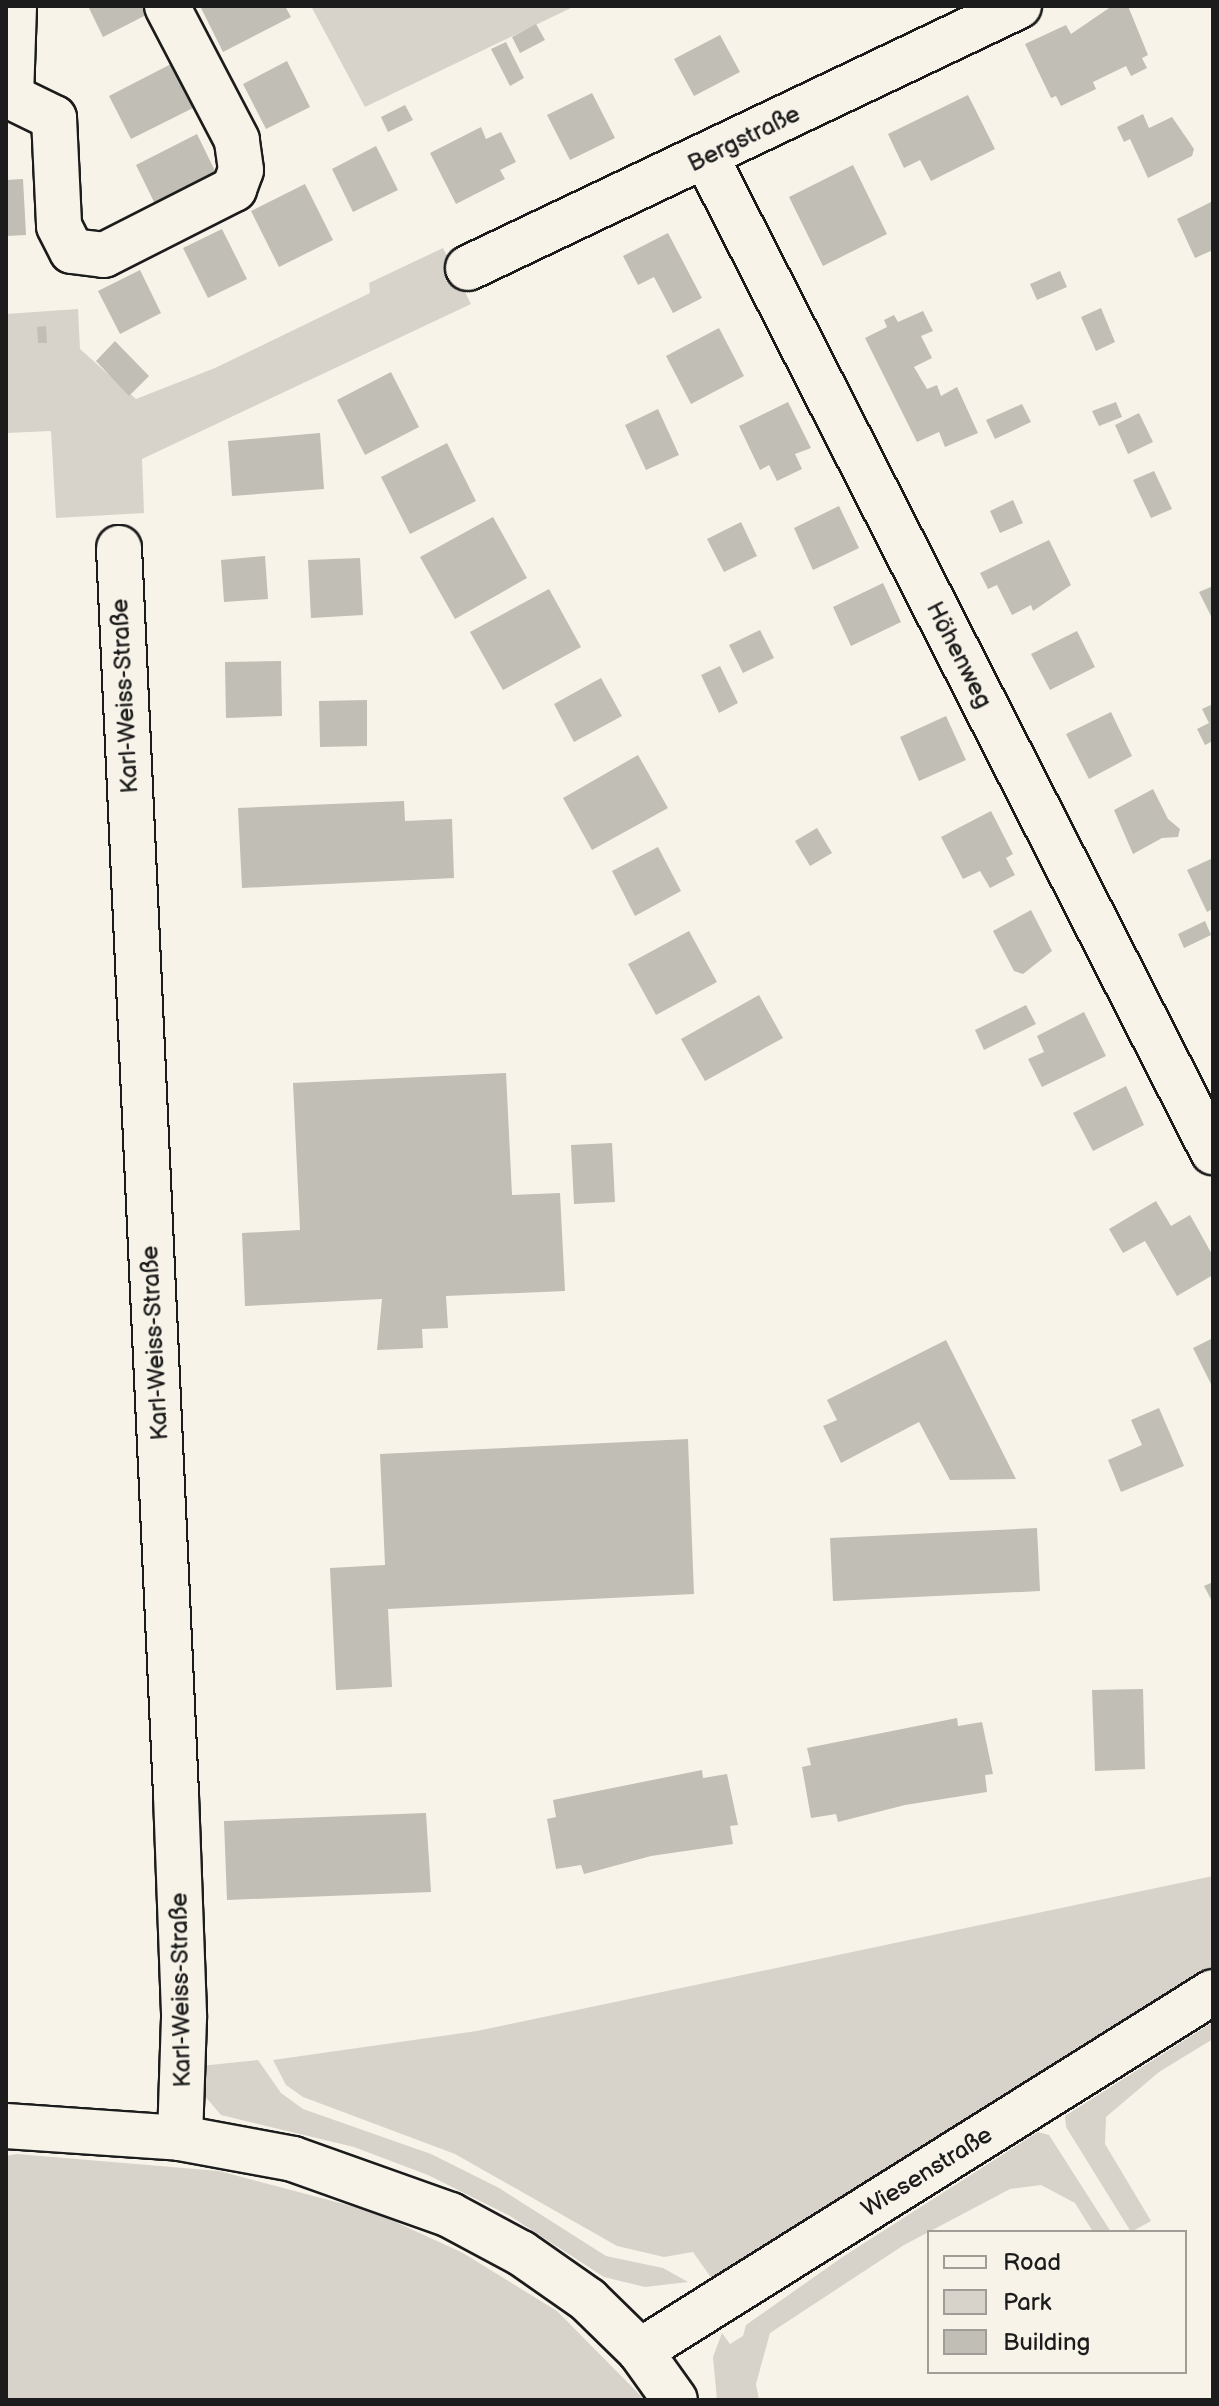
<!DOCTYPE html>
<meta charset="utf-8">
<style>
body{margin:0}
#map{position:relative;width:1219px;height:2406px;overflow:hidden;background:#f7f3e8;font-family:"Balsamiq Sans",sans-serif}
div>[style]{position:absolute}
[style*='--x']{left:calc(var(--x)*1px);top:calc(var(--y)*1px);width:calc(var(--w)*1px);rotate:calc(var(--a)*1deg)}
.green>*{inset:0;background:#d7d3cb}
.building>*{inset:0;background:#c0beb5}
.roads{filter:drop-shadow(2px 0 #1c1c1c) drop-shadow(-2px 0 #1c1c1c) drop-shadow(0 2px #1c1c1c) drop-shadow(0 -2px #1c1c1c)}
.minor>*{height:44px;margin:-22px;padding:0 22px;transform-origin:22px;border-radius:22px;background:#f7f3e8}
.major>*{height:44px;margin:-22px;padding:0 22px;transform-origin:22px;border-radius:22px;background:#f7f3e8}
span{translate:-50% -50%;white-space:nowrap;text-align:center;line-height:1.15;-webkit-text-stroke:6px #f7f3e8;paint-order:stroke}
.street-label{font-size:24px;color:#1c1c1c}
.frame{position:absolute;inset:0;border:8px solid #1c1c1c;pointer-events:none}
.legend{position:absolute;left:927px;top:2230px;width:260px;height:144px;box-sizing:border-box;background:#f7f3e8;border:2px solid #9f9d96;margin:0;padding:10px 14px;list-style:none;font-size:24px;color:#1c1c1c}
.legend li{display:flex;align-items:center;gap:16px;height:40px}
.legend b{width:40px;border:2px solid #9f9d96}
</style>
<div id="map">
<div class="green">
<i style="clip-path:polygon(311px 6px,575px 6px,365px 107px)"></i>
<i style="clip-path:polygon(443px 248px,471px 304px,142px 459px,144px 513px,56px 518px,51px 431px,6px 433px,6px 314px,78px 309px,80px 349px,136px 399px,215px 368px,370px 293px,369px 283px)"></i>
<i style="clip-path:polygon(1213px 1876px,1213px 1970px,834px 2210px,712px 2279px,693px 2252px,664px 2257px,617px 2246px,455px 2154px,303px 2097px,286px 2085px,273px 2060px,477px 2031px)"></i>
<i style="clip-path:polygon(1213px 2022px,1213px 2039px,1159px 2072px,1106px 2117px,1105px 2144px,1151px 2221px,1131px 2232px,1066px 2127px,1065px 2116px)"></i>
<i style="clip-path:polygon(258px 2060px,281px 2093px,303px 2109px,431px 2154px,499px 2188px,606px 2256px,663px 2268px,688px 2282px,645px 2287px,604px 2277px,510px 2216px,428px 2175px,354px 2147px,221px 2115px,203px 2094px,200px 2066px)"></i>
<i style="clip-path:polygon(1038px 2132px,1049px 2135px,1111px 2232px,1093px 2232px,1075px 2203px,1041px 2185px,1010px 2189px,904px 2245px,770px 2333px,756px 2384px,759px 2400px,717px 2400px,713px 2357px,722px 2333px,730px 2344px,743px 2336px,746px 2325px,844px 2256px)"></i>
<i style="clip-path:polygon(17px 2154px,219px 2171px,374px 2212px,463px 2253px,557px 2311px,645px 2400px,6px 2400px,6px 2156px)"></i>
</div>
<div class="building">
<i style="clip-path:polygon(88px 6px,151px 6px,154px 11px,103px 37px)"></i>
<i style="clip-path:polygon(200px 6px,285px 6px,291px 17px,223px 52px)"></i>
<i style="clip-path:polygon(1112px 6px,1128px 6px,1148px 55px,1142px 58px,1147px 68px,1131px 76px,1126px 66px,1093px 82px,1096px 89px,1061px 106px,1056px 96px,1051px 98px,1025px 44px,1066px 25px,1071px 34px)"></i>
<i style="clip-path:polygon(536px 24px,545px 40px,520px 53px,512px 37px)"></i>
<i style="clip-path:polygon(720px 35px,740px 72px,694px 96px,674px 59px)"></i>
<i style="clip-path:polygon(506px 42px,524px 78px,510px 86px,491px 49px)"></i>
<i style="clip-path:polygon(287px 61px,310px 107px,266px 129px,243px 84px)"></i>
<i style="clip-path:polygon(171px 64px,193px 108px,131px 139px,109px 96px)"></i>
<i style="clip-path:polygon(592px 93px,615px 138px,570px 160px,547px 115px)"></i>
<i style="clip-path:polygon(968px 95px,995px 149px,931px 181px,920px 160px,904px 168px,888px 134px)"></i>
<i style="clip-path:polygon(405px 105px,413px 120px,388px 132px,381px 117px)"></i>
<i style="clip-path:polygon(1143px 114px,1149px 128px,1172px 117px,1194px 149px,1192px 156px,1148px 178px,1130px 139px,1124px 142px,1117px 127px)"></i>
<i style="clip-path:polygon(481px 127px,486px 139px,501px 132px,516px 162px,500px 170px,505px 179px,456px 204px,430px 153px)"></i>
<i style="clip-path:polygon(197px 134px,217px 175px,156px 206px,136px 165px)"></i>
<i style="clip-path:polygon(376px 146px,398px 190px,353px 212px,332px 169px)"></i>
<i style="clip-path:polygon(853px 165px,887px 234px,823px 266px,789px 197px)"></i>
<i style="clip-path:polygon(23px 179px,26px 235px,6px 236px,6px 180px)"></i>
<i style="clip-path:polygon(305px 184px,333px 240px,279px 267px,251px 211px)"></i>
<i style="clip-path:polygon(1213px 201px,1213px 250px,1195px 258px,1177px 219px)"></i>
<i style="clip-path:polygon(222px 229px,247px 279px,208px 298px,183px 248px)"></i>
<i style="clip-path:polygon(668px 233px,702px 298px,673px 313px,654px 277px,638px 285px,623px 256px)"></i>
<i style="clip-path:polygon(140px 270px,161px 313px,120px 334px,98px 291px)"></i>
<i style="clip-path:polygon(1060px 271px,1067px 287px,1037px 300px,1030px 284px)"></i>
<i style="clip-path:polygon(1101px 308px,1115px 342px,1096px 351px,1081px 317px)"></i>
<i style="clip-path:polygon(923px 311px,933px 331px,921px 336px,932px 358px,914px 367px,927px 389px,937px 385px,941px 396px,957px 387px,978px 433px,945px 447px,939px 432px,917px 442px,865px 338px,887px 327px,884px 320px,894px 315px,898px 322px)"></i>
<i style="clip-path:polygon(46px 326px,47px 343px,38px 343px,37px 327px)"></i>
<i style="clip-path:polygon(719px 328px,744px 376px,691px 404px,666px 356px)"></i>
<i style="clip-path:polygon(115px 341px,149px 376px,129px 396px,96px 361px)"></i>
<i style="clip-path:polygon(391px 372px,419px 427px,365px 455px,337px 400px)"></i>
<i style="clip-path:polygon(788px 402px,811px 448px,795px 454px,802px 469px,777px 481px,769px 465px,760px 470px,739px 426px)"></i>
<i style="clip-path:polygon(1116px 402px,1122px 417px,1099px 426px,1092px 411px)"></i>
<i style="clip-path:polygon(1022px 404px,1031px 422px,995px 439px,986px 420px)"></i>
<i style="clip-path:polygon(658px 409px,679px 455px,646px 470px,625px 425px)"></i>
<i style="clip-path:polygon(1139px 413px,1153px 442px,1128px 454px,1115px 425px)"></i>
<i style="clip-path:polygon(320px 433px,324px 489px,232px 496px,228px 441px)"></i>
<i style="clip-path:polygon(447px 443px,476px 501px,410px 534px,381px 477px)"></i>
<i style="clip-path:polygon(1154px 471px,1172px 509px,1151px 518px,1133px 480px)"></i>
<i style="clip-path:polygon(1013px 500px,1023px 523px,1000px 533px,990px 511px)"></i>
<i style="clip-path:polygon(839px 506px,859px 548px,813px 570px,794px 528px)"></i>
<i style="clip-path:polygon(493px 517px,527px 578px,455px 619px,420px 557px)"></i>
<i style="clip-path:polygon(741px 522px,757px 556px,724px 572px,707px 539px)"></i>
<i style="clip-path:polygon(1049px 540px,1071px 585px,1033px 611px,1031px 605px,1012px 615px,997px 585px,988px 589px,980px 573px)"></i>
<i style="clip-path:polygon(265px 556px,268px 599px,224px 602px,221px 560px)"></i>
<i style="clip-path:polygon(360px 558px,363px 615px,311px 618px,308px 560px)"></i>
<i style="clip-path:polygon(883px 583px,901px 622px,851px 646px,833px 607px)"></i>
<i style="clip-path:polygon(1213px 586px,1213px 615px,1211px 616px,1199px 592px)"></i>
<i style="clip-path:polygon(549px 589px,581px 647px,503px 690px,470px 632px)"></i>
<i style="clip-path:polygon(760px 630px,774px 658px,743px 673px,729px 645px)"></i>
<i style="clip-path:polygon(1077px 631px,1095px 667px,1050px 690px,1031px 654px)"></i>
<i style="clip-path:polygon(281px 661px,282px 716px,226px 718px,225px 662px)"></i>
<i style="clip-path:polygon(720px 666px,738px 703px,719px 713px,701px 675px)"></i>
<i style="clip-path:polygon(601px 678px,622px 716px,574px 742px,554px 704px)"></i>
<i style="clip-path:polygon(367px 700px,367px 746px,320px 747px,319px 701px)"></i>
<i style="clip-path:polygon(1213px 704px,1213px 741px,1205px 745px,1197px 729px,1209px 723px,1202px 709px)"></i>
<i style="clip-path:polygon(1111px 712px,1132px 756px,1089px 779px,1066px 734px)"></i>
<i style="clip-path:polygon(946px 716px,966px 760px,919px 781px,900px 737px)"></i>
<i style="clip-path:polygon(638px 755px,668px 808px,592px 850px,563px 798px)"></i>
<i style="clip-path:polygon(1153px 789px,1168px 819px,1180px 829px,1178px 837px,1162px 838px,1133px 854px,1114px 810px)"></i>
<i style="clip-path:polygon(404px 801px,405px 821px,452px 819px,454px 878px,242px 888px,238px 808px)"></i>
<i style="clip-path:polygon(991px 811px,1013px 854px,1006px 858px,1015px 875px,990px 888px,980px 871px,963px 879px,941px 837px)"></i>
<i style="clip-path:polygon(817px 828px,832px 853px,810px 866px,795px 841px)"></i>
<i style="clip-path:polygon(658px 847px,681px 891px,635px 916px,612px 871px)"></i>
<i style="clip-path:polygon(1213px 858px,1213px 909px,1207px 912px,1187px 870px)"></i>
<i style="clip-path:polygon(1031px 910px,1052px 951px,1023px 974px,1014px 971px,993px 931px)"></i>
<i style="clip-path:polygon(1205px 921px,1211px 935px,1184px 948px,1178px 934px)"></i>
<i style="clip-path:polygon(689px 931px,717px 982px,656px 1015px,628px 964px)"></i>
<i style="clip-path:polygon(759px 995px,783px 1038px,705px 1081px,681px 1039px)"></i>
<i style="clip-path:polygon(1026px 1005px,1036px 1024px,984px 1050px,975px 1030px)"></i>
<i style="clip-path:polygon(1084px 1012px,1106px 1056px,1042px 1087px,1028px 1059px,1044px 1052px,1037px 1036px)"></i>
<i style="clip-path:polygon(506px 1073px,512px 1195px,560px 1193px,565px 1291px,446px 1296px,448px 1328px,422px 1329px,423px 1348px,377px 1350px,382px 1299px,245px 1306px,242px 1233px,300px 1230px,293px 1083px)"></i>
<i style="clip-path:polygon(1126px 1086px,1144px 1125px,1093px 1151px,1073px 1113px)"></i>
<i style="clip-path:polygon(612px 1143px,615px 1202px,574px 1204px,571px 1145px)"></i>
<i style="clip-path:polygon(1156px 1201px,1171px 1226px,1190px 1215px,1213px 1256px,1213px 1275px,1177px 1296px,1145px 1241px,1123px 1253px,1109px 1229px)"></i>
<i style="clip-path:polygon(1213px 1338px,1213px 1388px,1193px 1348px)"></i>
<i style="clip-path:polygon(946px 1340px,1016px 1479px,950px 1480px,919px 1422px,841px 1463px,823px 1426px,837px 1420px,827px 1400px)"></i>
<i style="clip-path:polygon(1159px 1408px,1184px 1466px,1121px 1492px,1108px 1460px,1142px 1445px,1131px 1420px)"></i>
<i style="clip-path:polygon(688px 1439px,694px 1594px,388px 1609px,392px 1687px,336px 1690px,330px 1568px,385px 1565px,380px 1454px)"></i>
<i style="clip-path:polygon(1037px 1528px,1040px 1591px,833px 1601px,830px 1538px)"></i>
<i style="clip-path:polygon(1213px 1582px,1213px 1603px,1204px 1586px)"></i>
<i style="clip-path:polygon(1143px 1689px,1145px 1769px,1095px 1771px,1092px 1690px)"></i>
<i style="clip-path:polygon(957px 1718px,958px 1726px,982px 1722px,993px 1774px,985px 1775px,987px 1792px,905px 1805px,838px 1822px,836px 1814px,811px 1818px,802px 1767px,811px 1765px,807px 1748px)"></i>
<i style="clip-path:polygon(702px 1770px,703px 1778px,727px 1774px,738px 1825px,730px 1826px,733px 1844px,651px 1856px,584px 1874px,581px 1865px,556px 1869px,547px 1819px,556px 1817px,553px 1800px)"></i>
<i style="clip-path:polygon(426px 1813px,431px 1892px,227px 1900px,224px 1821px)"></i>
</div>
<div class="roads">
<div class="minor">
<i style="--x:11;--y:97;--w:48;--a:26"></i>
<i style="--x:54;--y:118;--w:108;--a:87.3"></i>
<i style="--x:59;--y:226;--w:28;--a:63"></i>
<i style="--x:72;--y:251;--w:32;--a:7"></i>
<i style="--x:104;--y:255;--w:146;--a:-26.9"></i>
<i style="--x:234;--y:189;--w:20;--a:-70"></i>
<i style="--x:241;--y:170;--w:30;--a:-98"></i>
<i style="--x:237;--y:140;--w:151;--a:-117.6"></i>
<i style="--x:11;--y:97;--w:91;--a:-88.1"></i>
<i style="--x:706;--y:157;--w:1117;--a:63"></i>
<i style="--x:468;--y:268;--w:610;--a:-25.43"></i>
<i style="--x:119;--y:548;--w:1248;--a:87.38"></i>
<i style="--x:176;--y:1795;--w:223;--a:87.9"></i>
<i style="--x:184;--y:2018;--w:120;--a:91.9"></i>
<i style="--x:640;--y:2351;--w:676;--a:-32.07"></i>
</div>
<div class="major">
<i style="--x:6;--y:2126;--w:174;--a:3.9"></i>
<i style="--x:180;--y:2138;--w:115;--a:10.5"></i>
<i style="--x:293;--y:2159;--w:167;--a:19.6"></i>
<i style="--x:450;--y:2215;--w:81;--a:28.2"></i>
<i style="--x:521;--y:2253;--w:82;--a:35"></i>
<i style="--x:588;--y:2300;--w:73;--a:44.4"></i>
<i style="--x:640;--y:2351;--w:60;--a:54.5"></i>
</div>
</div>
<div class="street-label">
<span style="left:744px;top:139px;rotate:-26deg">Bergstraße</span>
<span style="left:959px;top:655px;rotate:63deg">Höhenweg</span>
<span style="left:125px;top:696px;rotate:-93deg">Karl-Weiss-Straße</span>
<span style="left:155px;top:1343px;rotate:-93deg">Karl-Weiss-Straße</span>
<span style="left:181px;top:1990px;rotate:-91deg">Karl-Weiss-Straße</span>
<span style="left:927px;top:2172px;rotate:-32deg">Wiesenstraße</span>
</div>
<div class="frame"></div>
<ul class="legend">
<li><b style="height:10px;background:#f7f3e8"></b>Road</li>
<li><b style="height:22px;background:#d7d3cb"></b>Park</li>
<li><b style="height:22px;background:#c0beb5"></b>Building</li>
</ul>
</div>
